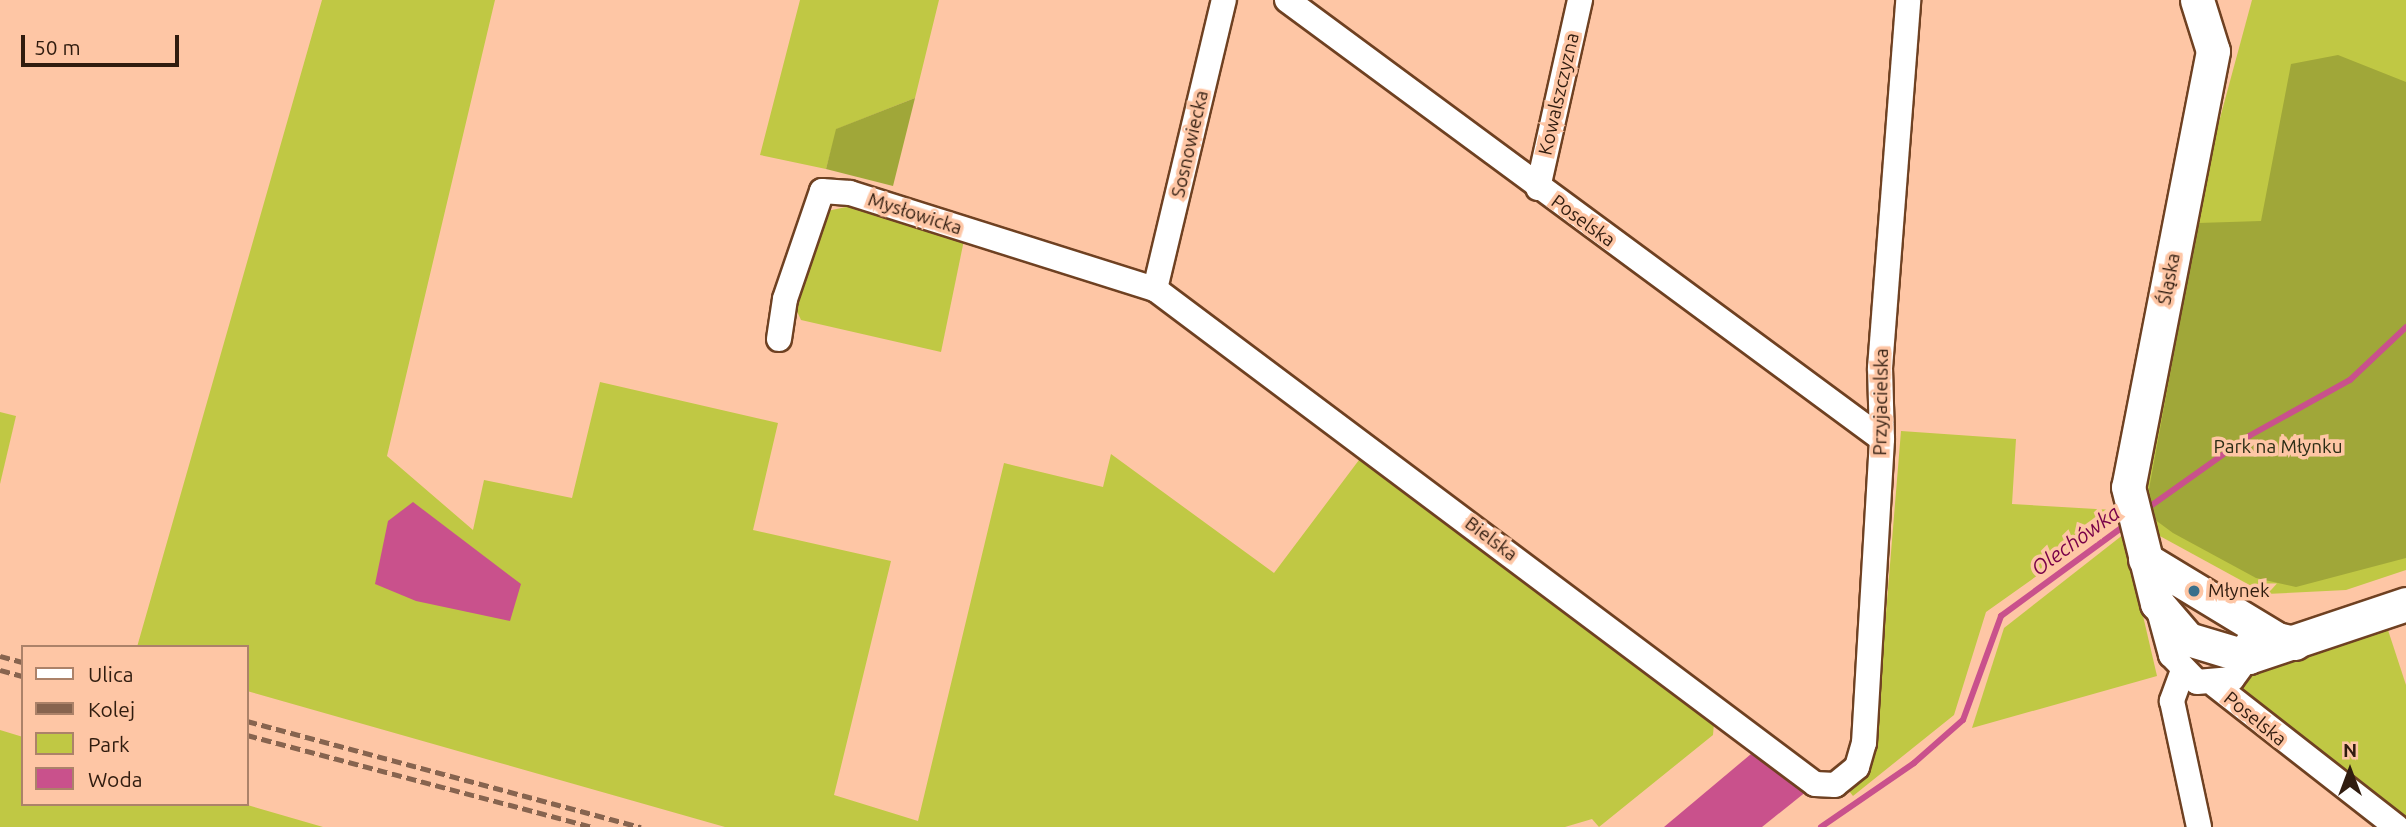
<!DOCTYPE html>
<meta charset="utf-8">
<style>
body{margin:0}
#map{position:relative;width:2406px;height:827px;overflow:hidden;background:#fec6a5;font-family:Ubuntu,sans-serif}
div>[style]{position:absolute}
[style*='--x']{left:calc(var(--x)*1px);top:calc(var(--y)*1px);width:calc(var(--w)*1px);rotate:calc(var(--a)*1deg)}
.green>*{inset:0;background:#c0c844}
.forest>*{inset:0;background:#a0a739}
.water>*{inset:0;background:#c9518c}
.stream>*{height:6px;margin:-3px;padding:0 3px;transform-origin:3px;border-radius:3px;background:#c9518c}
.roads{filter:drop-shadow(2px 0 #6f4122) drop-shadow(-2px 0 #6f4122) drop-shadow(0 2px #6f4122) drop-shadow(0 -2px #6f4122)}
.street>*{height:24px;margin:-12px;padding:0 12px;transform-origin:12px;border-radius:12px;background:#fff}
.secondary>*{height:33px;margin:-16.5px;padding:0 16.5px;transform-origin:16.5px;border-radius:16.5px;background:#fff}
.rail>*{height:5px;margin-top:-2.5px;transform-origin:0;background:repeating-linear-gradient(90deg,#87644f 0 10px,transparent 0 15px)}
.dots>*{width:19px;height:19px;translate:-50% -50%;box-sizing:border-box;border:4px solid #fec6a5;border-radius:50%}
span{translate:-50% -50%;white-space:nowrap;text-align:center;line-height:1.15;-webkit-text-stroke:7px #fec6a5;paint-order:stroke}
.street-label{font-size:19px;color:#301c0f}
.park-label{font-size:19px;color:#2b2d15}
.poi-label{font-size:19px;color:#301c0f}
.left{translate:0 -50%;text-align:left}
.water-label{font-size:21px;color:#780048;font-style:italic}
.legend{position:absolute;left:21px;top:645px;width:228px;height:161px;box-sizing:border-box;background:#fec6a5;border:2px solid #ac8269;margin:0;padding:9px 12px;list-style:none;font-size:21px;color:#301c0f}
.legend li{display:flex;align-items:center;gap:14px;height:35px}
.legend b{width:35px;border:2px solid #ac8269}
.north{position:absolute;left:2315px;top:736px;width:70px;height:70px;-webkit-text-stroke:5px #fec6a5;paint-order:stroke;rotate:0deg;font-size:19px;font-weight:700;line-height:28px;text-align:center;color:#301c0f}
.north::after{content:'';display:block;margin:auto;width:24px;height:32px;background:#301c0f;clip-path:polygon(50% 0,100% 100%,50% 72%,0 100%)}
.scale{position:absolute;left:21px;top:35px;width:158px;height:32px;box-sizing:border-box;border:4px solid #301c0f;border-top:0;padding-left:9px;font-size:21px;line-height:24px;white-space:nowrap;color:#301c0f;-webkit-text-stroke:5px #fec6a5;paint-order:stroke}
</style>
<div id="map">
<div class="green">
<i style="clip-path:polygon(322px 0,495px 0,387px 456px,473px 530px,484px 480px,572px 498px,600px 382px,778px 423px,753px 530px,891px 561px,834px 795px,918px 821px,1004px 463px,1103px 487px,1111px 454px,1274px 573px,1362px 456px,1715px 711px,1713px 735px,1599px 827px,1592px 819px,1565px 827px,725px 827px,247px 691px,247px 647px,137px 647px)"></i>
<i style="clip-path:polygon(800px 0,939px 0,915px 98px,837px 129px,826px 169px,760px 155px)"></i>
<i style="clip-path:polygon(2252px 0,2406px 0,2406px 570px,2346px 590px,2266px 594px,2147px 529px,2140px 506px,2194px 214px)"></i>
<i style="clip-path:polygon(851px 206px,964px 240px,941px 352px,801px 320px,794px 305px,827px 211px)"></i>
<i style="clip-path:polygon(0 412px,16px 416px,0 484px)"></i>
<i style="clip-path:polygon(1901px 431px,2016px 439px,2012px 504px,2113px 510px,2117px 519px,1986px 612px,1954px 715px,1853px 796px,1849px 791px,1874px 759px)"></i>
<i style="clip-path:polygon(2124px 534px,2157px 676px,1972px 728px,2004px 628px)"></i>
<i style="clip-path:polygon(2387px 627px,2406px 685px,2406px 823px,2236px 692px,2257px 670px)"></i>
<i style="clip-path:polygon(0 730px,23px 737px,23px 804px,244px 804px,323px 827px,0 827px)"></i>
</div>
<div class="forest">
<i style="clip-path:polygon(2338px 55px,2406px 82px,2406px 558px,2296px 587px,2256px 578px,2173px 533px,2154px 519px,2149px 489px,2198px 223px,2261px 221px,2291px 64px)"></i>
<i style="clip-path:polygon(915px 98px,893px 186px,826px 169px,836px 129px)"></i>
</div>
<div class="water">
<i style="clip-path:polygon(413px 502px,521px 584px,510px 621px,416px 601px,375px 584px,388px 521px)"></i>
<i style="clip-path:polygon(1751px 754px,1807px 791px,1762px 827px,1664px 827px)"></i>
</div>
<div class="stream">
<i style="--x:2145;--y:510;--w:128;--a:-35.4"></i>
<i style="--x:2249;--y:436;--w:115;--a:-29"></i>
<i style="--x:2350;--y:380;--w:77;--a:-43.4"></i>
<i style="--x:1821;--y:827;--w:113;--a:-34.5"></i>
<i style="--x:1914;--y:763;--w:65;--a:-41.3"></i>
<i style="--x:1963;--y:720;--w:111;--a:-69.9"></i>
<i style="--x:2001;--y:616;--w:157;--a:-36.2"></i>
</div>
<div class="roads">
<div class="street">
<i style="--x:1287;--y:0;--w:739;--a:36.42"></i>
<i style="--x:1538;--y:188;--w:193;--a:-77.4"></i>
<i style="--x:1155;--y:289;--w:297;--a:-76.6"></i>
<i style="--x:779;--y:339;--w:40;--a:-81.5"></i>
<i style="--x:785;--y:299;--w:114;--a:-71.1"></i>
<i style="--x:822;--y:191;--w:28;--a:4"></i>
<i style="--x:850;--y:193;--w:320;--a:17.5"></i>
<i style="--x:1155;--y:289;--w:825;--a:36.87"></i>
<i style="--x:1815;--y:784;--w:20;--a:3"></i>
<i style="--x:1835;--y:785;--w:28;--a:-39"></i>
<i style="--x:1857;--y:767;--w:25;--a:-74"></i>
<i style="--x:1864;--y:743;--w:305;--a:-86.6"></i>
<i style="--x:1882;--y:439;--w:71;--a:-91.6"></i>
<i style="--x:1880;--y:368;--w:369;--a:-85.6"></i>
<i style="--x:2158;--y:607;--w:50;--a:74.8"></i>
<i style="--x:2171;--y:655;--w:37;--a:46"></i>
<i style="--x:2197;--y:682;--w:35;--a:-5"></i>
<i style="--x:2232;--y:679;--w:27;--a:-54"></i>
<i style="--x:2248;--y:657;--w:14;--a:-94"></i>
<i style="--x:2182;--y:673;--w:30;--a:110"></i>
<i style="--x:2172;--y:701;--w:129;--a:77.9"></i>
<i style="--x:2215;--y:685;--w:231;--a:38"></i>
</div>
<div class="secondary">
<i style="--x:2197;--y:0;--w:53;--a:72.6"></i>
<i style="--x:2213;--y:51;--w:444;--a:101"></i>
<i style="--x:2128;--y:487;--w:120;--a:76"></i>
<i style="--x:2157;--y:603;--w:48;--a:49.3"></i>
<i style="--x:2188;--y:639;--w:63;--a:16.7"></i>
<i style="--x:2248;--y:657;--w:167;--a:-18.5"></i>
<i style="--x:2145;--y:559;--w:154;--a:31.2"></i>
<i style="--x:2277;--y:639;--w:18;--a:13"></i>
</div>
</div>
<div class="rail">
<i style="--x:0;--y:656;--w:24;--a:15"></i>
<i style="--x:0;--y:670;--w:24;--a:15"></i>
<i style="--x:247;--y:721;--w:408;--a:15.1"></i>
<i style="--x:247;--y:735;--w:357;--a:14.9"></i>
</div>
<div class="dots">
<i style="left:2194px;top:591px;background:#396f8b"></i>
</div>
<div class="street-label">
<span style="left:1559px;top:94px;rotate:-77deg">Kowalszczyzna</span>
<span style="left:1190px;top:144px;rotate:-77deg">Sosnowiecka</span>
<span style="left:915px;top:214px;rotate:18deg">Mysłowicka</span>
<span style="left:1583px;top:221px;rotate:36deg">Poselska</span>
<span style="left:2169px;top:279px;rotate:-79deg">Śląska</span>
<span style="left:1881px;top:402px;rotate:-89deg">Przyjacielska</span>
<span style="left:1491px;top:539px;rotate:37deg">Bielska</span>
<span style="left:2255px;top:719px;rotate:39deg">Poselska</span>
</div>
<div class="park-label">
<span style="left:2278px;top:447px">Park na Młynku</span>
</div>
<div class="poi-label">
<span class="left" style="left:2208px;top:591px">Młynek</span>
</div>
<div class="water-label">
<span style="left:2075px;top:540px;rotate:-36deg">Olechówka</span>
</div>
<ul class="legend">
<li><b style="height:9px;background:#fff"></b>Ulica</li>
<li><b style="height:9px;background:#87644f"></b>Kolej</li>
<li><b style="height:19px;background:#c0c844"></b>Park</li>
<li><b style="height:19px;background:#c9518c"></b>Woda</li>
</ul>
<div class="north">N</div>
<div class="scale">50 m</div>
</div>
